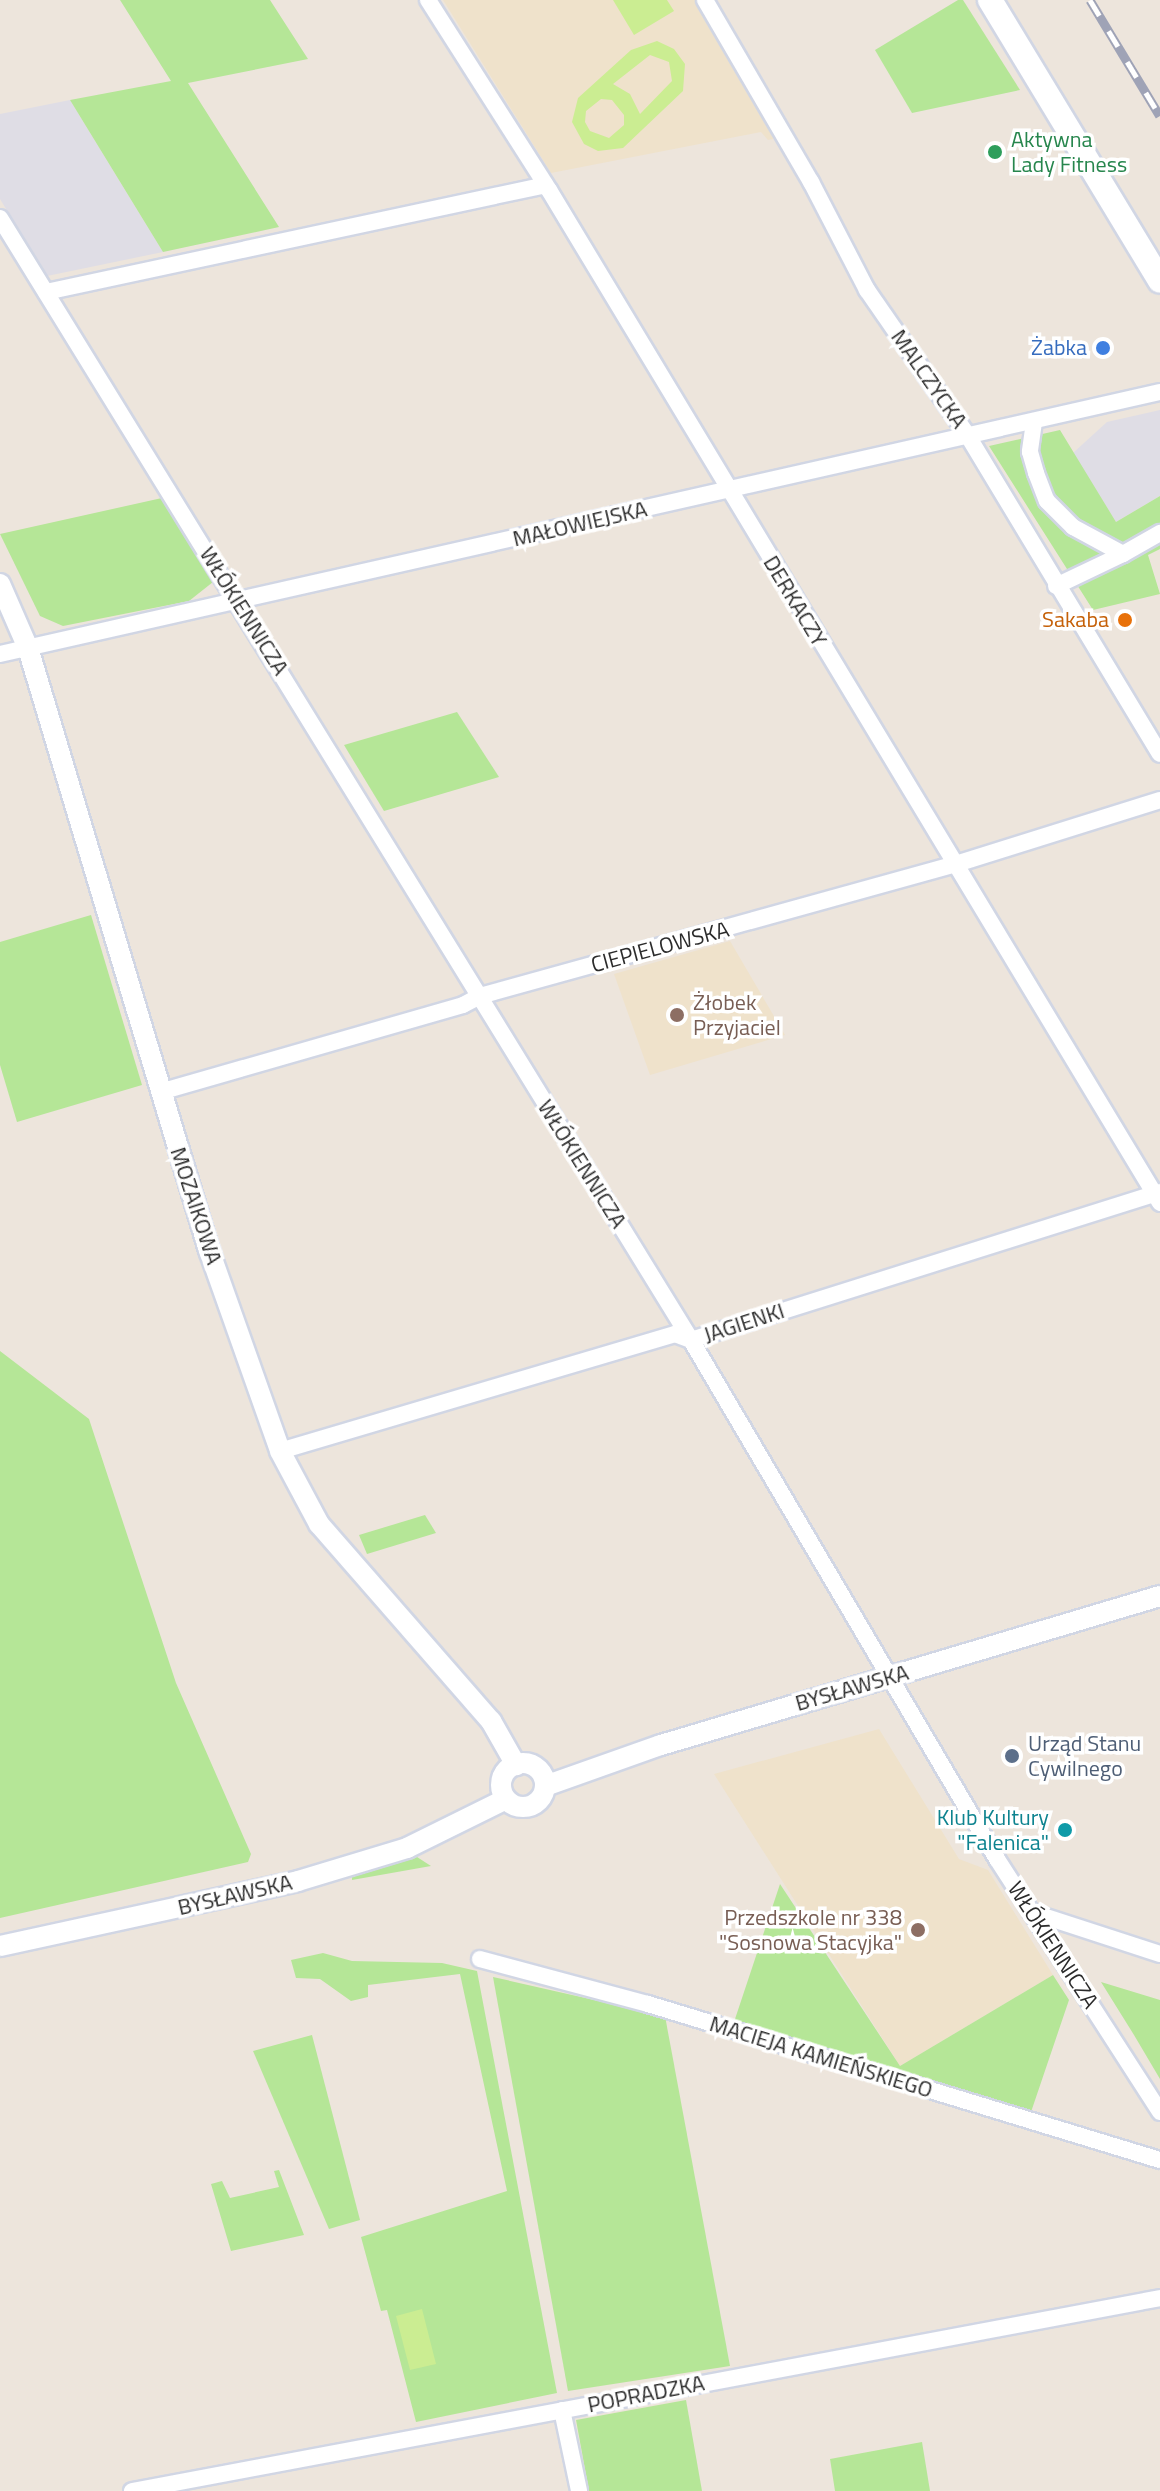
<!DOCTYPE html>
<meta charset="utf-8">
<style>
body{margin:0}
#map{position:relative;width:1160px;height:2491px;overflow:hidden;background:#ede5dc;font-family:"Titillium Web",sans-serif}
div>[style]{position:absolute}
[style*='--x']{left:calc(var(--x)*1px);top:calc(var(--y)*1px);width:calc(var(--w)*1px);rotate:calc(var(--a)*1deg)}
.industrial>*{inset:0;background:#dfdde5}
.education>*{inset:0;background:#efe2cb}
.green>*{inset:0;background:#b5e697}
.pitch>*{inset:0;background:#cbed92}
.roads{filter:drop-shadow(2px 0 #d1d6e4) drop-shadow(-2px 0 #d1d6e4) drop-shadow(0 2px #d1d6e4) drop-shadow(0 -2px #d1d6e4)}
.minor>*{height:16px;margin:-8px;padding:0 8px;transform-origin:8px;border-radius:8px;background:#fff}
.tertiary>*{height:20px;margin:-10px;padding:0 10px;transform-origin:10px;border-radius:10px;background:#fff}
.tertiary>.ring{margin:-10px;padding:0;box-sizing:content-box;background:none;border:20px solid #fff;border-radius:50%}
.secondary>*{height:24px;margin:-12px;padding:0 12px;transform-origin:12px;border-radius:12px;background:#fff}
.rail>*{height:9px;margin-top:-4.5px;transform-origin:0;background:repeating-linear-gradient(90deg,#fff 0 18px,#9fa3b6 0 36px);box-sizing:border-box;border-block:2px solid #9fa3b6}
.dots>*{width:22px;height:22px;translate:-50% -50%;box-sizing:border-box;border:4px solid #fff;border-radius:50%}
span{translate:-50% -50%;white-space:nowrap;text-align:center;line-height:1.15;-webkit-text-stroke:7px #fff;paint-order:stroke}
.leisure-label{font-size:22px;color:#27864d}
.left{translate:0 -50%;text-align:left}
.shop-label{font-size:22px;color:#366cbe}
.right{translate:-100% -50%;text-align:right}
.street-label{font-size:22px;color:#2b2b2b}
.food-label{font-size:22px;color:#c56008}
.education-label{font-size:22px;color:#785e54}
.service-label{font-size:22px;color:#4e5e75}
.culture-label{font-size:22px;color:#0d838f}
</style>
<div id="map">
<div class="industrial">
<i style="clip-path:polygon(70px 100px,163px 252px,47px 276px,0 199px,0 114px)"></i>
<i style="clip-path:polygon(1160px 410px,1160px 496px,1116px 522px,1073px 453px,1107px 422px)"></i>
</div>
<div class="education">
<i style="clip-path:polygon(443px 0,701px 0,783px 137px,768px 140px,761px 132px,551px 173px)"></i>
<i style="clip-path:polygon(730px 941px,785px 1035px,650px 1075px,614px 974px)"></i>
<i style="clip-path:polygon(879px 1729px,959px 1859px,988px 1870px,1053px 1975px,900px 2066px,714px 1774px)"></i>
</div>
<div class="green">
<i style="clip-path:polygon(120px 0,270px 0,308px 59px,188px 83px,279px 227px,163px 252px,70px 100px,171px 81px)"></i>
<i style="clip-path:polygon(958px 0,963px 0,1020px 90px,912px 113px,875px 50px)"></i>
<i style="clip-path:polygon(1060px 430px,1116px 522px,1160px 496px,1160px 549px,1148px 555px,1160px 594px,1093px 610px,989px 446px)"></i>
<i style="clip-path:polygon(162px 498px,213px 582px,189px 601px,63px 626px,40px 616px,0 534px)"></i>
<i style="clip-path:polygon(457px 712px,499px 777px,384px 811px,344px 745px)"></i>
<i style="clip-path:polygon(91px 915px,142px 1085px,17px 1122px,0 1065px,0 942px)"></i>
<i style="clip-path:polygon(0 1351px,89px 1419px,176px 1683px,251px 1854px,248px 1862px,0 1918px)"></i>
<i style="clip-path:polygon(425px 1515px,436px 1533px,367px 1554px,359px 1535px)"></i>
<i style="clip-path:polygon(417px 1857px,431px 1866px,352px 1880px,352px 1877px)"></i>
<i style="clip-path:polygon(780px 1884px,900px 2066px,1053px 1975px,1069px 2000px,1031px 2112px,734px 2022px)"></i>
<i style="clip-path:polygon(323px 1953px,352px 1961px,442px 1963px,477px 1971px,557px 2393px,416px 2422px,387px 2310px,381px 2311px,361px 2237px,507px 2191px,460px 1974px,368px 1985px,368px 1997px,351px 2001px,320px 1979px,296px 1978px,291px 1960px)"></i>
<i style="clip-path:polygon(493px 1977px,665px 2016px,730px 2366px,568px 2391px)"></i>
<i style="clip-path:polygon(1101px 1982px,1160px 2000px,1160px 2079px,1134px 2035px)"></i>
<i style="clip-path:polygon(312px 2035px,360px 2220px,329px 2229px,253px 2051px)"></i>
<i style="clip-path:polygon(279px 2170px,304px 2235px,231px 2251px,211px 2184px,222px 2181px,230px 2198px,279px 2187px,274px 2171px)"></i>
<i style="clip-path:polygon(686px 2400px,702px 2491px,589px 2491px,576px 2420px)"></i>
<i style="clip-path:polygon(922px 2442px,930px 2491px,835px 2491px,830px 2459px)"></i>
</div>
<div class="pitch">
<i style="clip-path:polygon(613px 0,667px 0,674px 11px,634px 35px)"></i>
<i style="clip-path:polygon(evenodd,657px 41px,674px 49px,685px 64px,683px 91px,623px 148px,598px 151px,584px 144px,572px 122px,578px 98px,631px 50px,657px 41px,650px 55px,669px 62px,672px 81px,640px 114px,630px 94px,613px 84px,650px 55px,657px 41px,601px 99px,612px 100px,624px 115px,624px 125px,609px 138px,590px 131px,585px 122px,586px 111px,601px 99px)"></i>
<i style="clip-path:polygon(422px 2309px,436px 2364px,410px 2370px,396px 2316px)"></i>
</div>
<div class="roads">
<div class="minor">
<i style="--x:428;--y:0;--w:225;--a:57.5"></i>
<i style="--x:549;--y:190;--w:1183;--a:58.9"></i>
<i style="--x:705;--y:0;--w:211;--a:59.8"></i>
<i style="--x:811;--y:182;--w:122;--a:62.6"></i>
<i style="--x:867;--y:290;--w:178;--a:55.3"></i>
<i style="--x:968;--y:436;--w:371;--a:58.9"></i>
<i style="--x:0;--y:218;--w:1318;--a:58.37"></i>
<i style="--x:691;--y:1340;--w:602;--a:59.48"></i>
<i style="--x:997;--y:1859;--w:301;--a:57.2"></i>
<i style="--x:46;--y:292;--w:511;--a:-12.08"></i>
<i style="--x:1034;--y:422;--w:30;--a:98"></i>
<i style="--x:1030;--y:452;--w:22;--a:74"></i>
<i style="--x:1036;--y:473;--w:30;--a:69"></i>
<i style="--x:1047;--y:501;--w:37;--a:45"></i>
<i style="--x:1073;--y:527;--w:57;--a:28.4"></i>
<i style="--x:1123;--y:554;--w:43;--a:-29.6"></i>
<i style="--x:1056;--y:586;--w:74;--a:-25.5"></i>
<i style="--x:0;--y:654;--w:1189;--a:-12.73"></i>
<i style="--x:160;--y:1092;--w:315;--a:-16"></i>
<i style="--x:463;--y:1005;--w:19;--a:-28"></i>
<i style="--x:480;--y:996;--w:494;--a:-15.5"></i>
<i style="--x:956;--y:864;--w:214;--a:-17.4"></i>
<i style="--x:280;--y:1451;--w:412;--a:-16.5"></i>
<i style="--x:675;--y:1334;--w:17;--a:21"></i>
<i style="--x:691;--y:1340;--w:492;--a:-17.5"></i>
<i style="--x:1031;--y:1912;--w:136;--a:18"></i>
<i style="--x:480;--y:1959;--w:174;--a:15"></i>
<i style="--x:648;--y:2004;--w:535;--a:16.95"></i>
<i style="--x:562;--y:2410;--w:83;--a:78.1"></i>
<i style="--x:132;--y:2491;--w:1046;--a:-10.63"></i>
</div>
<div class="tertiary">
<i style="--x:0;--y:584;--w:70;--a:66.4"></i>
<i style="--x:28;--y:648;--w:629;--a:73.27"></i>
<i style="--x:209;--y:1250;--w:213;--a:70.5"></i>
<i style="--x:280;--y:1451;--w:83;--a:61.9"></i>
<i style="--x:319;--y:1524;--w:262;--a:48.9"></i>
<i style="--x:491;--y:1721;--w:51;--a:60.4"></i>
<i class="ring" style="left:501px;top:1763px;width:24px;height:24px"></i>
<i style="--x:545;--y:1786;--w:123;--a:-19.5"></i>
<i style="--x:661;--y:1745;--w:521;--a:-16.63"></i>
<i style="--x:0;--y:1946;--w:305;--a:-12.3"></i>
<i style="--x:298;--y:1881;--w:114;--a:-16.8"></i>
<i style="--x:407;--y:1848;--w:110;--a:-26.3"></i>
</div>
<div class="secondary">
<i style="--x:990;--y:0;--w:328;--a:58.8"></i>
</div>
</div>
<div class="rail">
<i style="--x:1090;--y:0;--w:135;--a:58.9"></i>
</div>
<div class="dots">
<i style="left:995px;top:152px;background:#2e9e5b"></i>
<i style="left:1103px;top:348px;background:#3f7fe0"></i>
<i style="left:1125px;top:620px;background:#e8710a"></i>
<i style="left:677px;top:1015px;background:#8d6e63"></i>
<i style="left:1012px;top:1756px;background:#5c6f8a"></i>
<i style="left:1065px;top:1830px;background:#0f9aa8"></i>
<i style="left:918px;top:1930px;background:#8d6e63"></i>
</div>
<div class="leisure-label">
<span class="left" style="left:1011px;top:152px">Aktywna<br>Lady Fitness</span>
</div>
<div class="shop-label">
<span class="right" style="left:1087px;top:348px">Żabka</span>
</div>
<div class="street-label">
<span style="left:929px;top:379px;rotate:55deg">MALCZYCKA</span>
<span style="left:580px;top:524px;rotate:-13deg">MAŁOWIEJSKA</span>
<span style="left:795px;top:601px;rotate:59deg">DERKACZY</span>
<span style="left:244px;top:611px;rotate:58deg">WŁÓKIENNICZA</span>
<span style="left:660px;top:947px;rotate:-15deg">CIEPIELOWSKA</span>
<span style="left:582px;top:1164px;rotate:58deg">WŁÓKIENNICZA</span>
<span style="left:196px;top:1206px;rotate:72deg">MOZAIKOWA</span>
<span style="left:744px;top:1323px;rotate:-18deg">JAGIENKI</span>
<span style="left:852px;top:1688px;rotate:-16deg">BYSŁAWSKA</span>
<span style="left:235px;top:1895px;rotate:-13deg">BYSŁAWSKA</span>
<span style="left:1053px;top:1945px;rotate:57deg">WŁÓKIENNICZA</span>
<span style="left:821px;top:2057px;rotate:17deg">MACIEJA KAMIEŃSKIEGO</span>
<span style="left:646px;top:2394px;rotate:-11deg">POPRADZKA</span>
</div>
<div class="food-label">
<span class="right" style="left:1109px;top:620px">Sakaba</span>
</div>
<div class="education-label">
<span class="left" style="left:693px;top:1015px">Żłobek<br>Przyjaciel</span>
<span class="right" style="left:902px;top:1930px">Przedszkole nr 338<br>"Sosnowa Stacyjka"</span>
</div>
<div class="service-label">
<span class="left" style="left:1028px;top:1756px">Urząd Stanu<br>Cywilnego</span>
</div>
<div class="culture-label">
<span class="right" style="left:1049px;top:1830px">Klub Kultury<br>"Falenica"</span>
</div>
</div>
